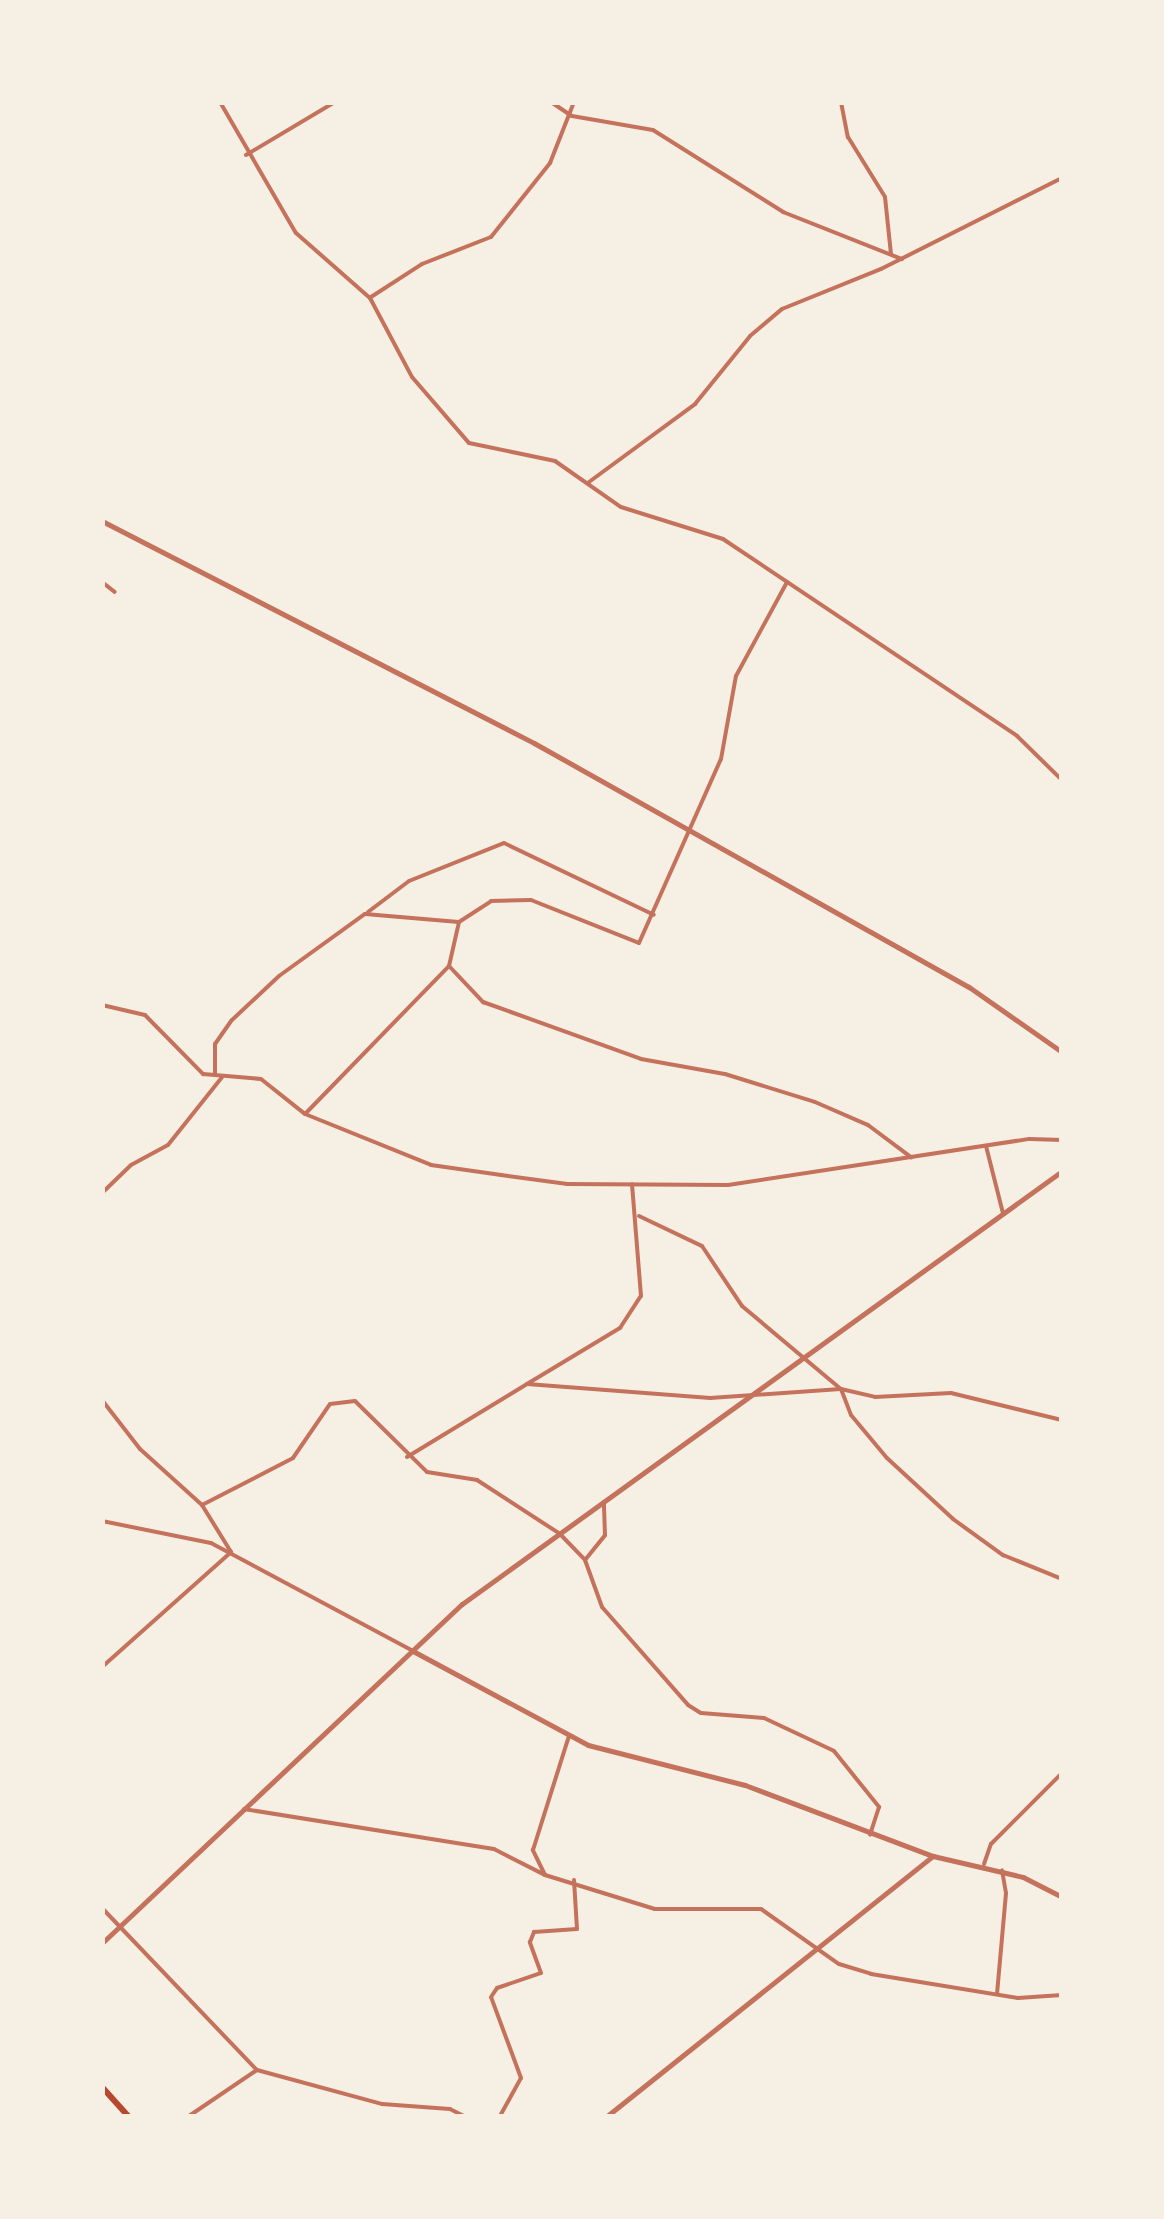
<!DOCTYPE html>
<style>
body{margin:0}
#map{position:relative;width:1164px;height:2219px;overflow:hidden;background:#f6efe4;font-family:"DM Sans",sans-serif}
div>[style]{position:absolute}
[style*='--x']{left:calc(var(--x)*1px);top:calc(var(--y)*1px);width:calc(var(--w)*1px);rotate:calc(var(--a)*1deg)}
.minor>*{height:4px;margin:-2px;padding:0 2px;transform-origin:2px;border-radius:2px;background:#c5725c}
.tertiary>*{height:5px;margin:-2.5px;padding:0 2.5px;transform-origin:2.5px;border-radius:2.5px;background:#c5725c}
.primary>*{height:6px;margin:-3px;padding:0 3px;transform-origin:3px;border-radius:3px;background:#b5482f}
span{translate:-50% -50%;white-space:nowrap;text-align:center;line-height:1.15;-webkit-text-stroke:8px #f6efe4;paint-order:stroke}
.frame{position:absolute;inset:0;border:105px solid #f6efe4;pointer-events:none}
</style>
<div id="map">
<div class="minor">
<i style="--x:220;--y:102;--w:151;--a:59.9"></i>
<i style="--x:296;--y:233;--w:98;--a:41.3"></i>
<i style="--x:370;--y:298;--w:89;--a:62"></i>
<i style="--x:412;--y:377;--w:87;--a:49.2"></i>
<i style="--x:469;--y:443;--w:88;--a:11.8"></i>
<i style="--x:555;--y:461;--w:80;--a:34.9"></i>
<i style="--x:621;--y:507;--w:107;--a:17.4"></i>
<i style="--x:723;--y:539;--w:354;--a:33.8"></i>
<i style="--x:1017;--y:736;--w:63;--a:44.4"></i>
<i style="--x:551;--y:102;--w:25;--a:34"></i>
<i style="--x:572;--y:116;--w:82;--a:9.8"></i>
<i style="--x:653;--y:130;--w:154;--a:32.2"></i>
<i style="--x:783;--y:212;--w:128;--a:21.6"></i>
<i style="--x:841;--y:102;--w:36;--a:79"></i>
<i style="--x:848;--y:137;--w:70;--a:58.3"></i>
<i style="--x:885;--y:197;--w:57;--a:84"></i>
<i style="--x:246;--y:155;--w:104;--a:-30.8"></i>
<i style="--x:371;--y:297;--w:61;--a:-32.9"></i>
<i style="--x:422;--y:264;--w:74;--a:-21.4"></i>
<i style="--x:491;--y:237;--w:95;--a:-51.4"></i>
<i style="--x:550;--y:163;--w:66;--a:-68.5"></i>
<i style="--x:589;--y:482;--w:132;--a:-36.3"></i>
<i style="--x:695;--y:404;--w:87;--a:-51"></i>
<i style="--x:750;--y:336;--w:42;--a:-40.2"></i>
<i style="--x:782;--y:309;--w:107;--a:-22"></i>
<i style="--x:881;--y:269;--w:203;--a:-26.7"></i>
<i style="--x:102;--y:582;--w:16;--a:38"></i>
<i style="--x:368;--y:912;--w:51;--a:-37.1"></i>
<i style="--x:409;--y:881;--w:102;--a:-21.8"></i>
<i style="--x:504;--y:843;--w:166;--a:25.6"></i>
<i style="--x:449;--y:966;--w:50;--a:46.6"></i>
<i style="--x:483;--y:1002;--w:168;--a:19.8"></i>
<i style="--x:641;--y:1059;--w:85;--a:10.1"></i>
<i style="--x:725;--y:1074;--w:94;--a:17.3"></i>
<i style="--x:815;--y:1102;--w:58;--a:23.5"></i>
<i style="--x:868;--y:1125;--w:54;--a:36.7"></i>
<i style="--x:102;--y:1005;--w:44;--a:13.1"></i>
<i style="--x:145;--y:1015;--w:83;--a:45.5"></i>
<i style="--x:203;--y:1074;--w:58;--a:4.9"></i>
<i style="--x:261;--y:1079;--w:56;--a:38.5"></i>
<i style="--x:305;--y:1114;--w:136;--a:22"></i>
<i style="--x:431;--y:1165;--w:71;--a:8.1"></i>
<i style="--x:501;--y:1175;--w:67;--a:7.8"></i>
<i style="--x:567;--y:1184;--w:161;--a:0.4"></i>
<i style="--x:728;--y:1185;--w:305;--a:-8.7"></i>
<i style="--x:1030;--y:1139;--w:32;--a:2"></i>
<i style="--x:215;--y:1074;--w:30;--a:-90"></i>
<i style="--x:215;--y:1044;--w:29;--a:-55"></i>
<i style="--x:232;--y:1020;--w:64;--a:-43.1"></i>
<i style="--x:279;--y:976;--w:106;--a:-35.8"></i>
<i style="--x:365;--y:914;--w:94;--a:4.9"></i>
<i style="--x:459;--y:922;--w:38;--a:-33"></i>
<i style="--x:491;--y:901;--w:40;--a:-1.4"></i>
<i style="--x:531;--y:900;--w:116;--a:21.7"></i>
<i style="--x:639;--y:943;--w:201;--a:-66"></i>
<i style="--x:721;--y:759;--w:84;--a:-79.8"></i>
<i style="--x:736;--y:676;--w:107;--a:-61.5"></i>
<i style="--x:306;--y:1113;--w:205;--a:-45.8"></i>
<i style="--x:449;--y:966;--w:45;--a:-77.2"></i>
<i style="--x:986;--y:1146;--w:69;--a:75.8"></i>
<i style="--x:102;--y:1193;--w:40;--a:-44"></i>
<i style="--x:131;--y:1165;--w:42;--a:-28.4"></i>
<i style="--x:168;--y:1145;--w:87;--a:-51.5"></i>
<i style="--x:639;--y:1216;--w:70;--a:25.5"></i>
<i style="--x:702;--y:1246;--w:72;--a:56.3"></i>
<i style="--x:742;--y:1306;--w:129;--a:40"></i>
<i style="--x:841;--y:1389;--w:28;--a:69"></i>
<i style="--x:851;--y:1415;--w:56;--a:50.1"></i>
<i style="--x:887;--y:1458;--w:90;--a:42.7"></i>
<i style="--x:953;--y:1519;--w:62;--a:35.8"></i>
<i style="--x:1003;--y:1555;--w:64;--a:22.1"></i>
<i style="--x:527;--y:1384;--w:109;--a:-31.1"></i>
<i style="--x:620;--y:1328;--w:38;--a:-57"></i>
<i style="--x:641;--y:1296;--w:112;--a:-94.6"></i>
<i style="--x:102;--y:1400;--w:62;--a:52.2"></i>
<i style="--x:140;--y:1449;--w:84;--a:42.1"></i>
<i style="--x:202;--y:1505;--w:55;--a:58.3"></i>
<i style="--x:407;--y:1457;--w:140;--a:-31.3"></i>
<i style="--x:527;--y:1384;--w:184;--a:4.4"></i>
<i style="--x:710;--y:1398;--w:131;--a:-3.9"></i>
<i style="--x:841;--y:1389;--w:35;--a:13"></i>
<i style="--x:875;--y:1397;--w:76;--a:-3"></i>
<i style="--x:951;--y:1393;--w:114;--a:13.7"></i>
<i style="--x:202;--y:1505;--w:102;--a:-27.3"></i>
<i style="--x:293;--y:1458;--w:65;--a:-55.6"></i>
<i style="--x:330;--y:1404;--w:25;--a:-7"></i>
<i style="--x:355;--y:1401;--w:101;--a:44.6"></i>
<i style="--x:427;--y:1472;--w:51;--a:9.1"></i>
<i style="--x:477;--y:1480;--w:99;--a:33"></i>
<i style="--x:560;--y:1534;--w:36;--a:46"></i>
<i style="--x:585;--y:1560;--w:50;--a:70.1"></i>
<i style="--x:602;--y:1607;--w:130;--a:48.7"></i>
<i style="--x:688;--y:1705;--w:15;--a:32"></i>
<i style="--x:701;--y:1713;--w:63;--a:4.5"></i>
<i style="--x:764;--y:1718;--w:77;--a:25.2"></i>
<i style="--x:834;--y:1751;--w:72;--a:51.2"></i>
<i style="--x:879;--y:1807;--w:29;--a:108"></i>
<i style="--x:102;--y:1521;--w:111;--a:11.4"></i>
<i style="--x:211;--y:1543;--w:227;--a:28.1"></i>
<i style="--x:585;--y:1560;--w:32;--a:-51"></i>
<i style="--x:605;--y:1535;--w:33;--a:-92"></i>
<i style="--x:102;--y:1667;--w:173;--a:-41.7"></i>
<i style="--x:244;--y:1809;--w:253;--a:9.1"></i>
<i style="--x:494;--y:1849;--w:57;--a:27"></i>
<i style="--x:545;--y:1875;--w:115;--a:17.2"></i>
<i style="--x:655;--y:1909;--w:106;--a:0"></i>
<i style="--x:761;--y:1909;--w:95;--a:35.2"></i>
<i style="--x:839;--y:1964;--w:34;--a:17"></i>
<i style="--x:871;--y:1974;--w:149;--a:9.3"></i>
<i style="--x:1018;--y:1998;--w:44;--a:-3.9"></i>
<i style="--x:984;--y:1864;--w:21;--a:-71"></i>
<i style="--x:991;--y:1844;--w:100;--a:-45"></i>
<i style="--x:545;--y:1875;--w:28;--a:-116"></i>
<i style="--x:533;--y:1850;--w:120;--a:-72.5"></i>
<i style="--x:102;--y:1908;--w:224;--a:46.3"></i>
<i style="--x:257;--y:2070;--w:130;--a:15.2"></i>
<i style="--x:382;--y:2104;--w:68;--a:4.2"></i>
<i style="--x:450;--y:2109;--w:16;--a:27"></i>
<i style="--x:997;--y:1994;--w:101;--a:-84.9"></i>
<i style="--x:1006;--y:1893;--w:23;--a:-100"></i>
<i style="--x:189;--y:2116;--w:82;--a:-34.1"></i>
<i style="--x:500;--y:2116;--w:43;--a:-61.1"></i>
<i style="--x:521;--y:2078;--w:86;--a:-110.3"></i>
<i style="--x:491;--y:1997;--w:11;--a:-56"></i>
<i style="--x:497;--y:1988;--w:46;--a:-18.8"></i>
<i style="--x:541;--y:1973;--w:33;--a:-110"></i>
<i style="--x:530;--y:1942;--w:11;--a:-68"></i>
<i style="--x:534;--y:1932;--w:43;--a:-4"></i>
<i style="--x:577;--y:1929;--w:49;--a:-93.5"></i>
</div>
<div class="tertiary">
<i style="--x:102;--y:521;--w:486;--a:27.2"></i>
<i style="--x:534;--y:743;--w:499;--a:29.3"></i>
<i style="--x:969;--y:987;--w:113;--a:35"></i>
<i style="--x:411;--y:1650;--w:201;--a:28.2"></i>
<i style="--x:588;--y:1745;--w:162;--a:14.3"></i>
<i style="--x:745;--y:1785;--w:201;--a:20.7"></i>
<i style="--x:933;--y:1856;--w:92;--a:13.1"></i>
<i style="--x:1023;--y:1877;--w:44;--a:27.1"></i>
<i style="--x:102;--y:1943;--w:494;--a:-43.3"></i>
<i style="--x:462;--y:1604;--w:740;--a:-35.82"></i>
<i style="--x:607;--y:2116;--w:417;--a:-38.6"></i>
</div>
<div class="primary">
<i style="--x:102;--y:2087;--w:39;--a:48"></i>
</div>
<div class="frame"></div>
</div>
